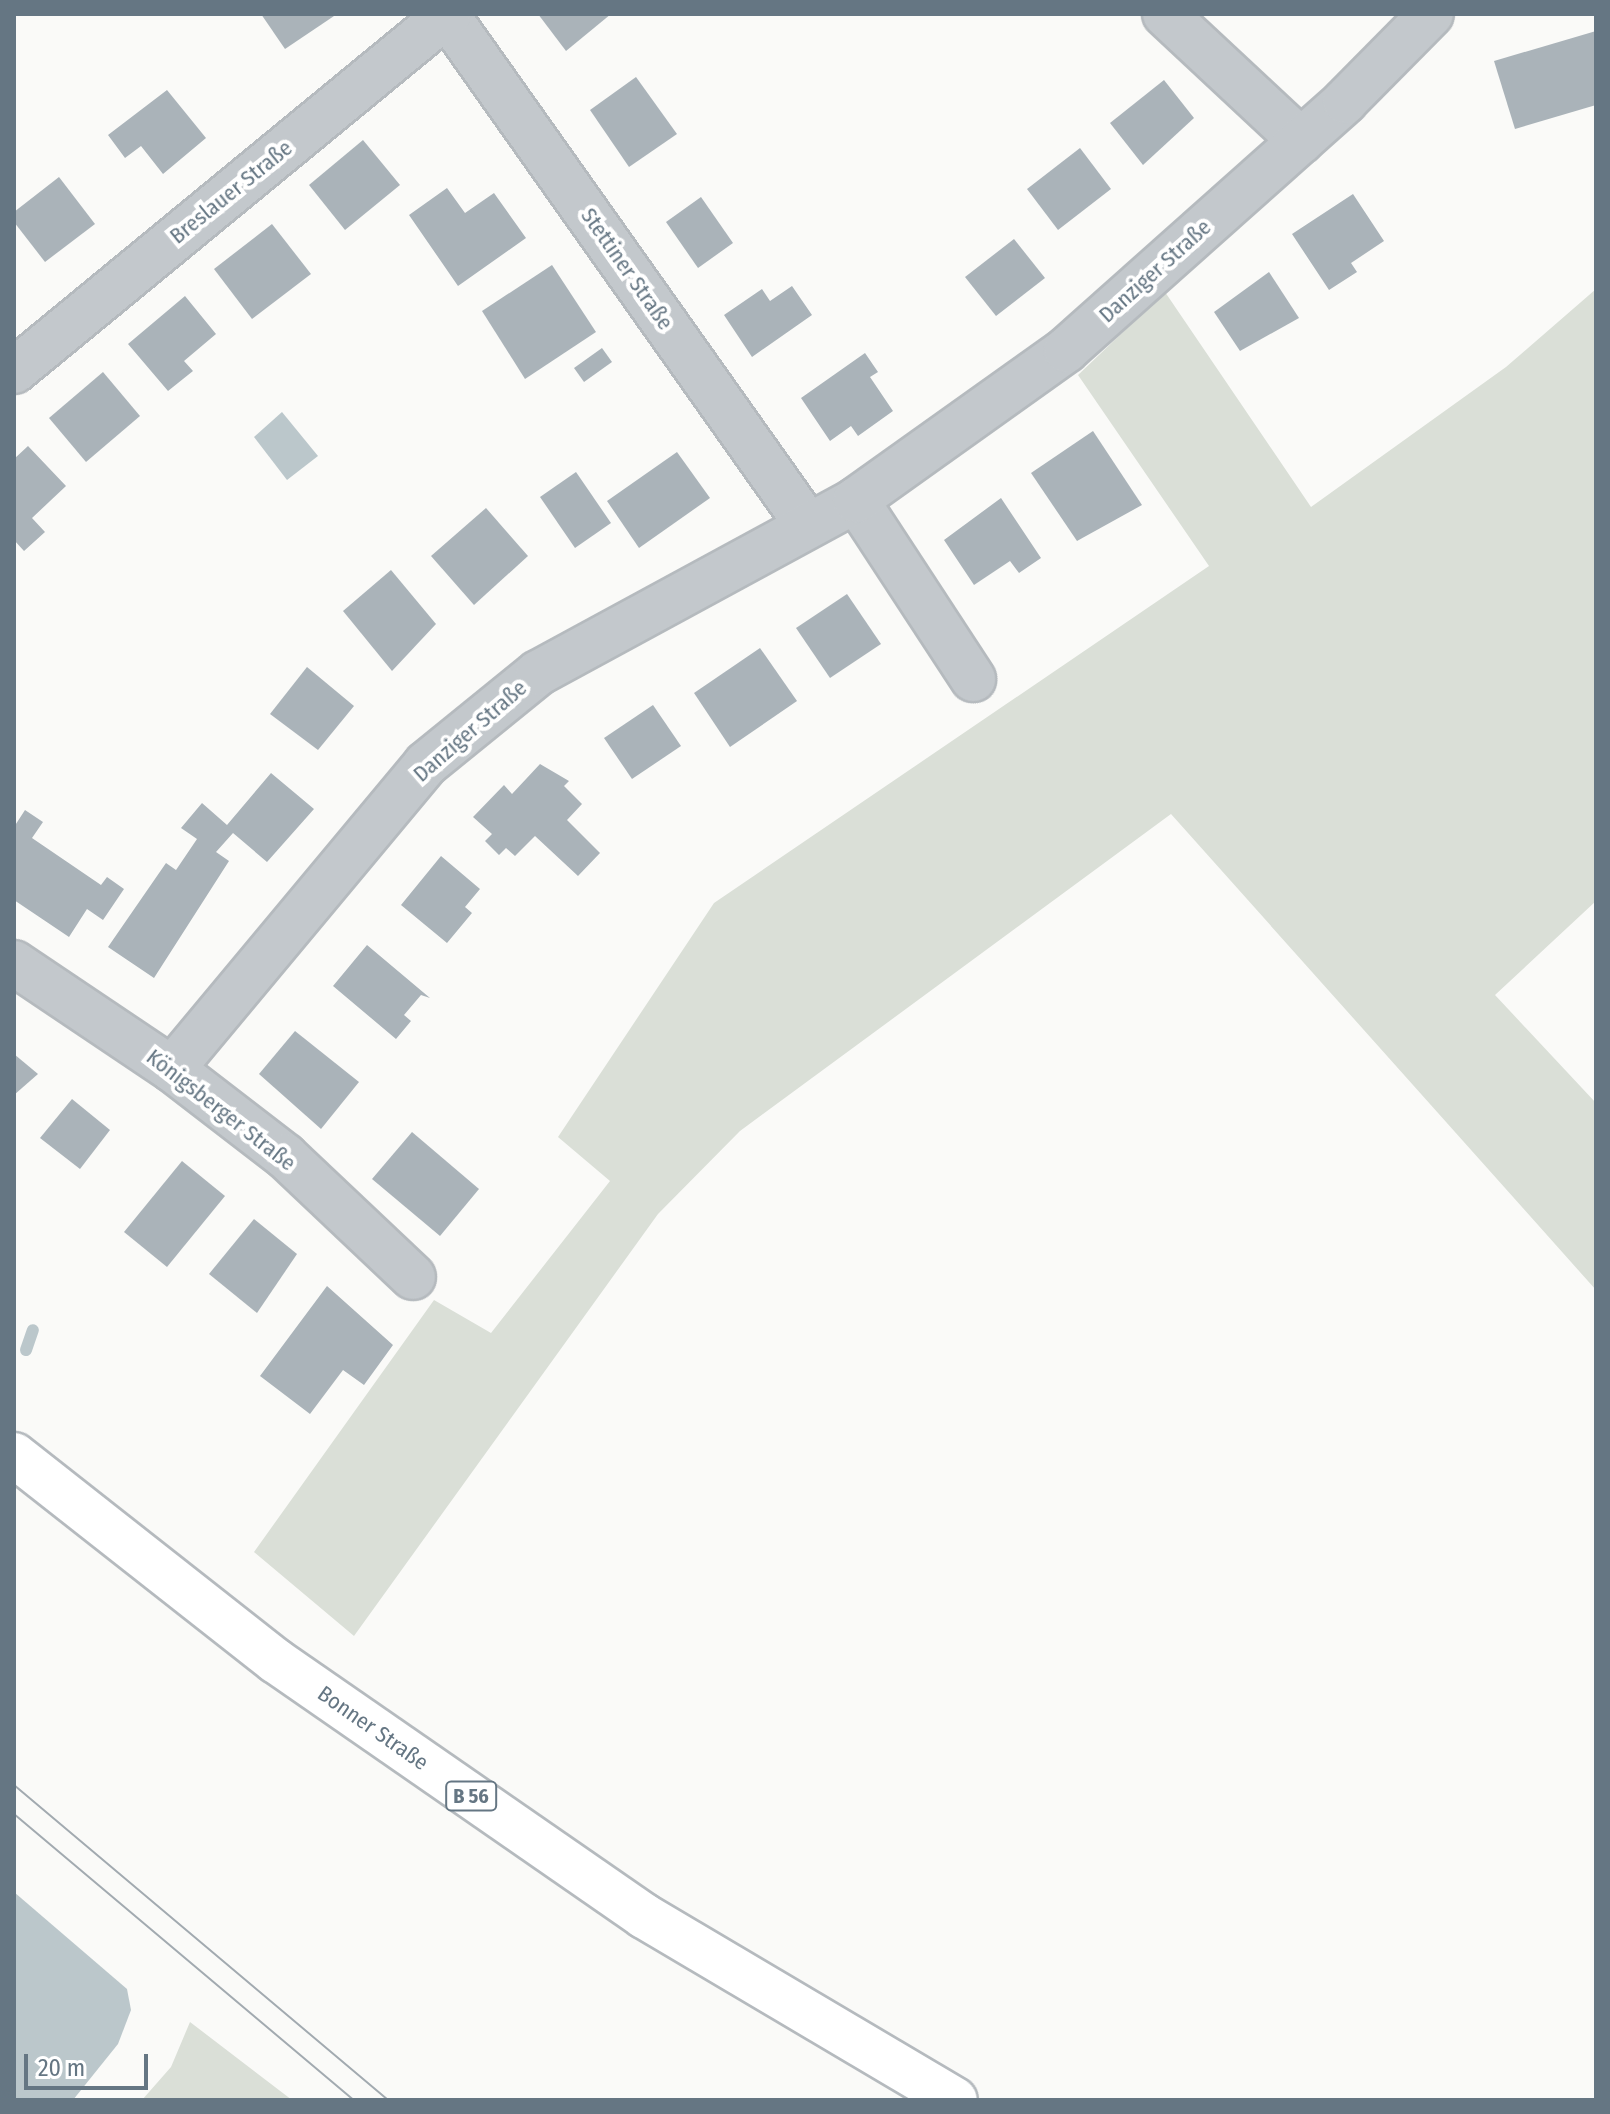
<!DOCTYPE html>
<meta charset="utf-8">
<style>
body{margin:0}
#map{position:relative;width:1610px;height:2114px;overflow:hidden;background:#fafaf8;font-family:"Fira Sans Condensed",sans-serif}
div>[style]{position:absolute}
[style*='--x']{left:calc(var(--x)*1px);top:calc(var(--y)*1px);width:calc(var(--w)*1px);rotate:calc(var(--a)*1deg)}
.green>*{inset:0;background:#dadfd7}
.water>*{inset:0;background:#bbc7cb}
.stream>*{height:12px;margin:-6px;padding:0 6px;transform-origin:6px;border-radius:6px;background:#bbc7cb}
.building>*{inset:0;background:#aab3b9}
.roads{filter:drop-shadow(2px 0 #b5babe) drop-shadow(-2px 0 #b5babe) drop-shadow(0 2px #b5babe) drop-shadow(0 -2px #b5babe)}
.minor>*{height:44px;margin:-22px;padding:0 22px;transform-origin:22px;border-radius:22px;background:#c3c8cc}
.major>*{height:44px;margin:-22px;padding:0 22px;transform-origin:22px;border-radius:22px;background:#fff}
.tram>*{height:2px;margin:-1px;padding:0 1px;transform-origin:1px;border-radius:1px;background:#a2aab0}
span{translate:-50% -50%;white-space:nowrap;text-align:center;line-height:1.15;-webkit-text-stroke:8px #fff;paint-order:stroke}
.shield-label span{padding:2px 6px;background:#fff;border:2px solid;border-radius:6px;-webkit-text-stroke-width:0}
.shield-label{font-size:20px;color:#657683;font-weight:700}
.street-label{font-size:22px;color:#657683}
.frame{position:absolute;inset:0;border:16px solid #657683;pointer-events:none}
.scale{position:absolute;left:24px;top:2054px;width:124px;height:36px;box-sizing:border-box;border:4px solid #657683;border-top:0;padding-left:10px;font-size:24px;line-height:28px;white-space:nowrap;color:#657683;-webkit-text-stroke:6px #fff;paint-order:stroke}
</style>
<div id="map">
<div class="green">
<i style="clip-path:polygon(1596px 289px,1596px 901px,1495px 995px,1596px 1103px,1596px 1290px,1171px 814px,740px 1131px,658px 1214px,354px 1636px,254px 1552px,434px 1300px,491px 1333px,610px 1181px,558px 1137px,714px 903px,1209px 566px,1078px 375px,1165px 292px,1311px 507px,1506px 367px)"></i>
<i style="clip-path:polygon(190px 2022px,292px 2100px,142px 2100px,171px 2067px)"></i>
</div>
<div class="water">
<i style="clip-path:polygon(282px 412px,318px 456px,287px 480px,254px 437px)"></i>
<i style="clip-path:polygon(14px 1892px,127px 1989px,131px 2010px,118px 2044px,73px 2100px,14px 2100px)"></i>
</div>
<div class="stream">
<i style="--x:26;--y:1350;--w:21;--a:-71"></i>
</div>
<div class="building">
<i style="clip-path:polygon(261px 14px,337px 14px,285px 49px)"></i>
<i style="clip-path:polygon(538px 14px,611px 14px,566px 51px)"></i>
<i style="clip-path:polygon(1596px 31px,1596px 105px,1515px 129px,1494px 61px)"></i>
<i style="clip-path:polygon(636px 77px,677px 134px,629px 167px,590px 110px)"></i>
<i style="clip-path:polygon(1164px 80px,1194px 118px,1143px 165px,1110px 123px)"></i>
<i style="clip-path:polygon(167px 90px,206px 138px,163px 174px,141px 146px,125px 158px,108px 135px)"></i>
<i style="clip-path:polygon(363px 140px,400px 185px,345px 230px,309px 185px)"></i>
<i style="clip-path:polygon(1080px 148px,1111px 189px,1058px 230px,1027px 189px)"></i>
<i style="clip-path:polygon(59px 177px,95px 224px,45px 262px,14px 222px,14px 212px)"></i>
<i style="clip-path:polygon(447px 188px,465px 213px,494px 193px,526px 238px,458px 286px,409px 215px)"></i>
<i style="clip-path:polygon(1353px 194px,1384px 241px,1351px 263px,1357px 272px,1329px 290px,1292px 234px)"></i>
<i style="clip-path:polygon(701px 197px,733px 243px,698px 268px,666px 222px)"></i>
<i style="clip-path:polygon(272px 224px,311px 274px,252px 319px,214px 269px)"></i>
<i style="clip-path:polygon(1014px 239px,1045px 278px,996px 316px,965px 277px)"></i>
<i style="clip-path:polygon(552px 265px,596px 332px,525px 379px,482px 311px)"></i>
<i style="clip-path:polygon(1269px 272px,1299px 318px,1240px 351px,1214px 312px)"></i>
<i style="clip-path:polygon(792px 286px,812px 315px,752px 357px,724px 315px,762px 289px,770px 301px)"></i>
<i style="clip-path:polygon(185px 296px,216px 334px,184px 361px,193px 371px,168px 391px,128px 344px)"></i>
<i style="clip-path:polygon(602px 348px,612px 362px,584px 382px,574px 368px)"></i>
<i style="clip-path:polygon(865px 353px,878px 372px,870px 377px,893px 411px,858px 436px,851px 426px,830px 441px,801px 398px)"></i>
<i style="clip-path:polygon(103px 372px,140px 416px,86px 462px,49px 418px)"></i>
<i style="clip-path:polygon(1093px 431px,1142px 505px,1077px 541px,1031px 473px)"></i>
<i style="clip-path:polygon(28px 446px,66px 486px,32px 518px,45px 532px,24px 551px,14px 540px,14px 459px)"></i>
<i style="clip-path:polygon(677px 452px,710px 498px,639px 548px,607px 501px)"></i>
<i style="clip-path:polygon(576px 472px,611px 523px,575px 548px,540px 497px)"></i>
<i style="clip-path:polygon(1001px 498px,1041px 558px,1019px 573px,1010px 561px,974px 585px,944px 540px)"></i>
<i style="clip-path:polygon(486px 508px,528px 556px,474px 605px,431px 556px)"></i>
<i style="clip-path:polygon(391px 570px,436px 624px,392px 671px,343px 611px)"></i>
<i style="clip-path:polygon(847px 594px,881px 644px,830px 678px,796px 628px)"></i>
<i style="clip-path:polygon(760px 648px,797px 701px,730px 747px,694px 693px)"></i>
<i style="clip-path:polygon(307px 667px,354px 706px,318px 750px,270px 714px)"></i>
<i style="clip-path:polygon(653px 705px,681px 746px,632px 779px,604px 738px)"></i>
<i style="clip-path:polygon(540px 764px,569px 781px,564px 786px,582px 804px,567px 820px,600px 853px,578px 876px,535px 836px,515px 856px,506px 848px,499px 855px,485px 841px,492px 834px,473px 817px,504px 785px,512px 794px)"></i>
<i style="clip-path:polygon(271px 773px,314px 809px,267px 862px,233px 833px,216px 852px,229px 861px,154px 978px,108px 947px,166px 863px,176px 870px,197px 839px,181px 828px,202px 803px,227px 825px)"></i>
<i style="clip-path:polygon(25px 810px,43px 822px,32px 838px,101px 885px,107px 877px,124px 889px,103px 920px,87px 909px,69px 937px,14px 900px,14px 827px)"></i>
<i style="clip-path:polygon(441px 856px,480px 889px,465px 907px,472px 913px,447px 943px,401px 905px)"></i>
<i style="clip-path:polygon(367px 945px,430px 998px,421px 995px,404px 1015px,411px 1021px,396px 1039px,333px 986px)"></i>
<i style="clip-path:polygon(295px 1031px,359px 1082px,321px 1129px,259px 1074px)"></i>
<i style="clip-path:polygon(14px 1054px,38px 1074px,14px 1095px)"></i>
<i style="clip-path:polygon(72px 1099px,110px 1130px,80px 1169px,40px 1138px)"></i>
<i style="clip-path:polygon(412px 1132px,479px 1189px,440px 1236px,372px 1179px)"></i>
<i style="clip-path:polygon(182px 1161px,225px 1196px,167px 1267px,124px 1232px)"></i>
<i style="clip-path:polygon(254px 1219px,297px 1254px,257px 1313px,209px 1274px)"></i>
<i style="clip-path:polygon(327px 1286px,393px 1345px,364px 1385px,343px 1370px,310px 1414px,260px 1376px)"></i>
</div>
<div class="roads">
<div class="minor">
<i style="--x:446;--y:14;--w:625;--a:54.71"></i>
<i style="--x:1165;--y:14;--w:186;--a:43"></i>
<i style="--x:14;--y:371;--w:562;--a:-39.44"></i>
<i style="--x:856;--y:500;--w:214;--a:56.8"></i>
<i style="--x:14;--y:963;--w:190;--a:33.9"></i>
<i style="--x:172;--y:1069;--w:143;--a:37.6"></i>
<i style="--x:285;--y:1156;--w:176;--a:43.4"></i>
<i style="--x:172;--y:1069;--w:397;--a:-50.2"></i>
<i style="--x:426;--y:764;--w:144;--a:-39.1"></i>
<i style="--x:538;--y:673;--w:362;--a:-28.5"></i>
<i style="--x:856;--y:500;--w:258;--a:-35.5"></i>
<i style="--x:1066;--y:350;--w:374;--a:-41.7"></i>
<i style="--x:1345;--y:101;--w:122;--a:-45.3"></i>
</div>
<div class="major">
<i style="--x:14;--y:1455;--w:333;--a:38.2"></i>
<i style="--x:276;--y:1661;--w:448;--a:34.7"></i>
<i style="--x:644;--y:1916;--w:361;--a:30.6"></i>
</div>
</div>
<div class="tram">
<i style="--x:14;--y:1785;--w:489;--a:40.1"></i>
<i style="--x:14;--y:1814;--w:444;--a:40.1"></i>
</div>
<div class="shield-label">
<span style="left:471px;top:1796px">B 56</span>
</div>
<div class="street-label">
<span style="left:231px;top:192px;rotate:-39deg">Breslauer Straße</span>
<span style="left:627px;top:269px;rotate:55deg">Stettiner Straße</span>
<span style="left:1155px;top:271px;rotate:-42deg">Danziger Straße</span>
<span style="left:470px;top:731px;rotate:-41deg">Danziger Straße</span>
<span style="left:221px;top:1110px;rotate:38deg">Königsberger Straße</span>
<span style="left:373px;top:1728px;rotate:35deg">Bonner Straße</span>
</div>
<div class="frame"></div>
<div class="scale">20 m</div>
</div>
